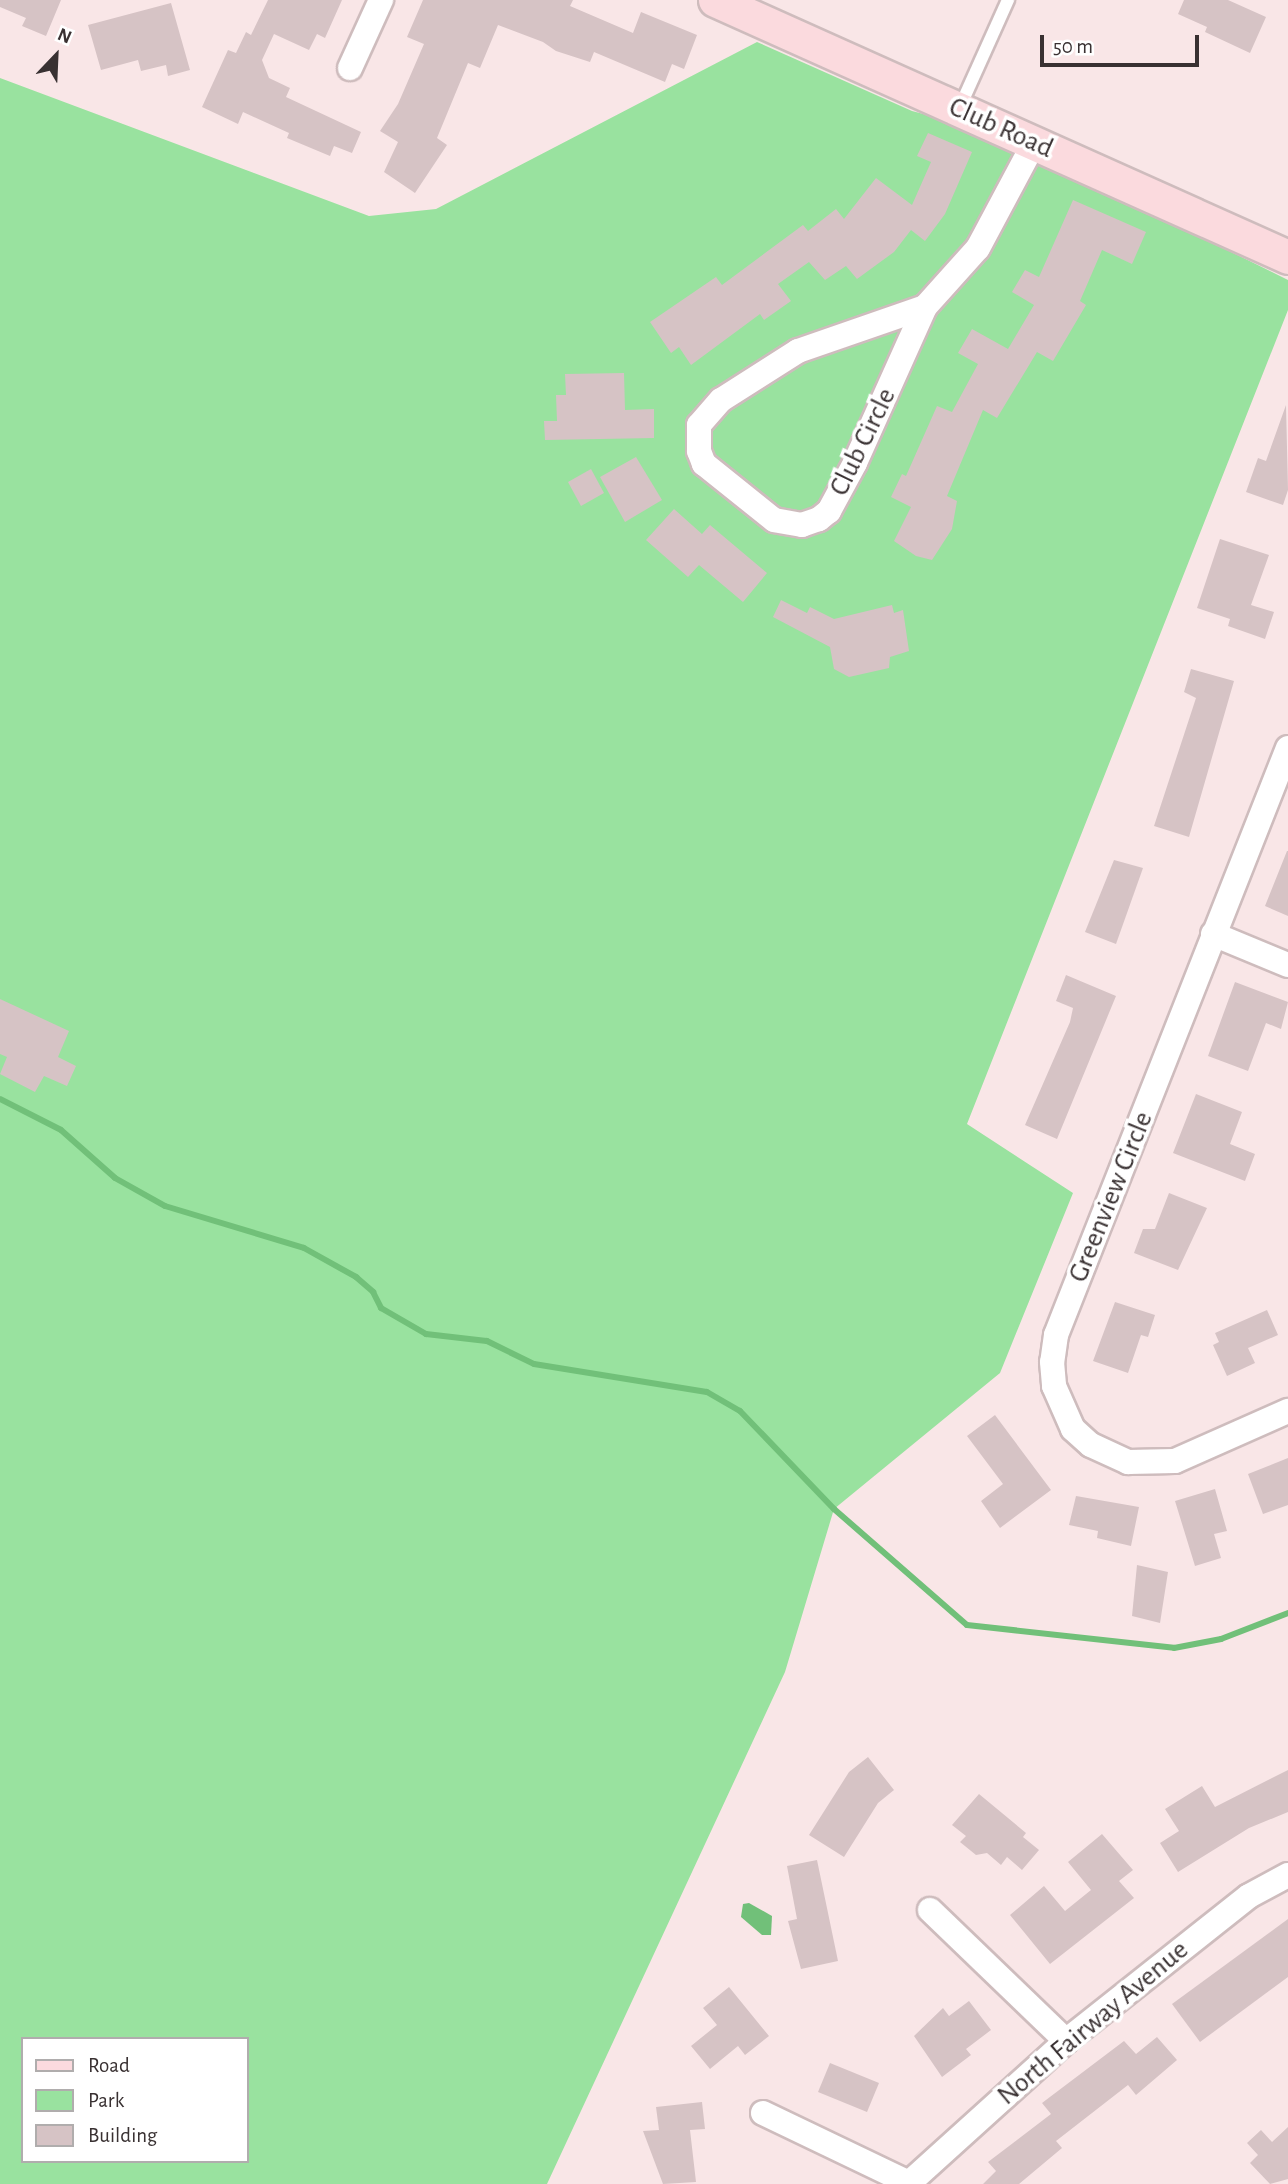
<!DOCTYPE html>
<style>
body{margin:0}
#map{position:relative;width:1288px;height:2184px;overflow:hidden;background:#f9e6e7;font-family:"Alegreya Sans",sans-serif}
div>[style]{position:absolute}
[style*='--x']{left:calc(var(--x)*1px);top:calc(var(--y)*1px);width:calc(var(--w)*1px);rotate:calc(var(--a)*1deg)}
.green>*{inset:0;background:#99e29f}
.water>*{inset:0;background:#71c079}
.stream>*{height:6px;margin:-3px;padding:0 3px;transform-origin:3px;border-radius:3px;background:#71c079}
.building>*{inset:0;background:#d6c3c5}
.roads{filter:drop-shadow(2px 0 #cebcbd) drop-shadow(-2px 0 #cebcbd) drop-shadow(0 2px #cebcbd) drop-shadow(0 -2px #cebcbd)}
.lane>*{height:12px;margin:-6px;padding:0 6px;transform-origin:6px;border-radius:6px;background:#fff}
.street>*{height:24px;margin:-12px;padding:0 12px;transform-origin:12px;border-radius:12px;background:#fff}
.secondary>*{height:33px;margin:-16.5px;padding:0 16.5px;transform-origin:16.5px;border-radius:16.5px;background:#fbdade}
span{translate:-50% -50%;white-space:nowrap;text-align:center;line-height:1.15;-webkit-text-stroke:7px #fff;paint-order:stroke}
.street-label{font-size:28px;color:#393132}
.legend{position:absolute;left:21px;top:2037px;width:228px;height:126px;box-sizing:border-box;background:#fff;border:2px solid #b0adad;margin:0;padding:9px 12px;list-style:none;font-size:21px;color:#393132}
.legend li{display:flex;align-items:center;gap:14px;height:35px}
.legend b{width:35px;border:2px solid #b0adad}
.north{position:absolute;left:21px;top:21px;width:70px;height:70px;-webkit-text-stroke:5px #fff;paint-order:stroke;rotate:23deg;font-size:19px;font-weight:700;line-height:28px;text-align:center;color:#393132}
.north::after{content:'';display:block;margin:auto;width:24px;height:32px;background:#393132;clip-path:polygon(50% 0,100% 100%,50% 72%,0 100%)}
.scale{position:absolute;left:1040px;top:35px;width:159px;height:32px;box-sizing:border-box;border:4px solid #393132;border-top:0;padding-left:9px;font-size:21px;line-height:24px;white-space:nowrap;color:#393132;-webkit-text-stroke:5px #fff;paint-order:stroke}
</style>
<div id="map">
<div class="green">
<i style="clip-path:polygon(evenodd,757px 42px,912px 111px,1034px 143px,1192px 214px,1205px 239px,1288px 280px,1288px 310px,967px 1124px,1073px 1193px,1000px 1373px,834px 1509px,785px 1672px,547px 2184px,0 2184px,0 78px,369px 216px,436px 209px,757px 42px,23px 2039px,247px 2039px,247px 2161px,23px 2161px,23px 2039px)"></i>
</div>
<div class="water">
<i style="clip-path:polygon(749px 1903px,772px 1916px,771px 1935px,762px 1935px,741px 1917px,743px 1904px)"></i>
</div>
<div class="stream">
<i style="--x:0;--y:1099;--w:68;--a:26.9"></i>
<i style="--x:61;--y:1130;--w:72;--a:41.6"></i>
<i style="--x:115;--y:1178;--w:57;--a:29.2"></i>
<i style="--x:165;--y:1206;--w:145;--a:16.8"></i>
<i style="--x:304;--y:1248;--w:60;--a:29.1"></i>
<i style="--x:356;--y:1277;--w:23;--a:41"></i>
<i style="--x:373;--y:1292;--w:18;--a:63"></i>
<i style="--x:381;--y:1308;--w:52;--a:30"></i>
<i style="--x:426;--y:1334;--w:61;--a:6.5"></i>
<i style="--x:487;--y:1341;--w:52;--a:26.1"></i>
<i style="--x:534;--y:1364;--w:175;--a:9.2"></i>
<i style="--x:707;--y:1392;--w:38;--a:30"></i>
<i style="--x:740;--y:1411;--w:136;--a:46.2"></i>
<i style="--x:834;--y:1509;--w:176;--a:41.1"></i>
<i style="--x:967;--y:1625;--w:208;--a:6.3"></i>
<i style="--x:1174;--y:1648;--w:48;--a:-10.8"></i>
<i style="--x:1221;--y:1639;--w:72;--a:-21.2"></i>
</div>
<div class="building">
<i style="clip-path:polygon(0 0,61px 0,46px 36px,22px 26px,26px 18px,0 7px)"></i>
<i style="clip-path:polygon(268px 0,342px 0,325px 38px,317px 34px,309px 50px,274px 34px,262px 60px,269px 78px,290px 88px,286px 97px,361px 132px,352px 153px,334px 146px,330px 156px,287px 138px,289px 133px,243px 112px,238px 124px,202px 107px,228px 50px,236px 53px,246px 32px,251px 35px)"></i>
<i style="clip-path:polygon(423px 0,573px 0,570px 6px,633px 33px,641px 12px,697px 35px,684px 69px,672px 64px,665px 82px,594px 52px,590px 62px,556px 51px,543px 42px,498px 25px,480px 68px,468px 63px,437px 138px,447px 145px,415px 193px,384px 172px,398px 142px,380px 131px,398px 104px,424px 44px,407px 37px)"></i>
<i style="clip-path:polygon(1184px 0,1228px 0,1266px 17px,1250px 53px,1205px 32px,1207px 27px,1178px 14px)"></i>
<i style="clip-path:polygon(171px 3px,190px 70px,168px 76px,166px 65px,141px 71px,138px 60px,101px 70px,88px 25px)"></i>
<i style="clip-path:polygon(928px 133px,972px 152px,945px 214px,925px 241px,911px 230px,894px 252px,857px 279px,846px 266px,825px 280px,809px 262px,778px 284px,791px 301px,764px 320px,760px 314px,691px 365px,679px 347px,671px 353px,650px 322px,716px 277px,722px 285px,803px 225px,808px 231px,836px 209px,844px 219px,876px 178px,912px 205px,931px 162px,917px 156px)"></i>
<i style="clip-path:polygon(1073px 200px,1146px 232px,1132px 264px,1102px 250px,1080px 301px,1086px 305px,1053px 361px,1037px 352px,997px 418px,983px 410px,947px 496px,957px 501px,952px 529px,932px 560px,916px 556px,894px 541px,911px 507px,891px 497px,902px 474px,906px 476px,937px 406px,952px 412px,978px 364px,958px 353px,972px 329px,1008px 349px,1034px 305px,1012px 292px,1025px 270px,1039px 277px)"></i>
<i style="clip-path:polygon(624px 373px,625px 410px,654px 409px,654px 438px,545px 440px,544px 421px,557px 421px,556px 395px,566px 395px,565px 374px)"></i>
<i style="clip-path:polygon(1286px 405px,1288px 490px,1283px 505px,1246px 492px,1258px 458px,1266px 461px)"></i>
<i style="clip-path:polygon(636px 457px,662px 500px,625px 522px,600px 477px)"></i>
<i style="clip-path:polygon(591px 469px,604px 493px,581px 506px,568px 482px)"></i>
<i style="clip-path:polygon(674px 509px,702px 534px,710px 525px,767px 573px,743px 602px,699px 565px,688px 577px,646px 540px)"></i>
<i style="clip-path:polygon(1220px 539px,1269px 555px,1251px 605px,1274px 612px,1265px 639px,1228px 626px,1230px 619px,1197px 608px)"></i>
<i style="clip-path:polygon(781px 600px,807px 613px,810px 607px,834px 619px,892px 605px,894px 613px,903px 610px,909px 651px,890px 657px,889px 668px,849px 677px,834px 669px,830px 647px,773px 617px)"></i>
<i style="clip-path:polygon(1191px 669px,1234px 681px,1189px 837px,1154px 826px,1196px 698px,1184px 692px)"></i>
<i style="clip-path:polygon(1287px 851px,1288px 851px,1288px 916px,1265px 906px)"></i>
<i style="clip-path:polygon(1114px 860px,1143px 868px,1116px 944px,1085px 932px)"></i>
<i style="clip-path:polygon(1066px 975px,1116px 996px,1057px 1139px,1025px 1125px,1070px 1022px,1073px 1008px,1056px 1001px)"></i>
<i style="clip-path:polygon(1235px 982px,1288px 1002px,1281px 1029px,1266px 1023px,1248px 1071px,1208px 1056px)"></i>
<i style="clip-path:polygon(0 999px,69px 1031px,58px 1057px,76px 1066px,67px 1086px,44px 1076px,35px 1092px,0 1074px,7px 1057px,0 1054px)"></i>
<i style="clip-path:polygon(1196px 1094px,1242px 1112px,1230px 1144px,1255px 1154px,1245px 1181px,1173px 1153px)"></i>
<i style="clip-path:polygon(1169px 1193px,1207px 1208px,1178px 1270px,1134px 1253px,1143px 1229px,1155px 1229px)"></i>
<i style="clip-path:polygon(1115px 1302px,1155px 1315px,1148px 1337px,1141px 1335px,1128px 1373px,1093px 1361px)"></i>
<i style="clip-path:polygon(1267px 1310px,1278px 1335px,1248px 1348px,1255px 1363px,1227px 1376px,1213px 1345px,1219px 1342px,1215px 1333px)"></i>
<i style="clip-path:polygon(995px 1415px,1051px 1490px,1000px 1528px,981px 1501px,1003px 1484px,967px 1436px)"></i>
<i style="clip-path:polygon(1288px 1458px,1288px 1505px,1263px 1514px,1248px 1474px)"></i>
<i style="clip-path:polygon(1215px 1489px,1227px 1531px,1214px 1534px,1221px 1558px,1195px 1566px,1175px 1501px)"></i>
<i style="clip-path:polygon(1076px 1496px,1139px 1507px,1131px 1546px,1097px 1538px,1098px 1531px,1069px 1525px)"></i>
<i style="clip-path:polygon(1137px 1565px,1168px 1572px,1160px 1623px,1132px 1616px)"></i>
<i style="clip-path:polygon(868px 1757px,894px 1790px,878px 1803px,844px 1857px,809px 1835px,849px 1772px)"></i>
<i style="clip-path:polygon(1288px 1770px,1288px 1812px,1249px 1828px,1178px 1872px,1160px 1843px,1179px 1831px,1165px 1809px,1202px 1786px,1215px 1807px)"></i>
<i style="clip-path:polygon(979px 1794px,1026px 1833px,1023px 1837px,1039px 1850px,1022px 1870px,1007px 1857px,1001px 1865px,987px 1853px,976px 1855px,960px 1842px,966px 1836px,952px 1825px)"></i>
<i style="clip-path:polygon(1102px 1834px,1133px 1870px,1119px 1881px,1134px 1898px,1050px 1964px,1010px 1915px,1044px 1886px,1065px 1911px,1091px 1890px,1068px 1862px)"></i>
<i style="clip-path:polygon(817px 1860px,838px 1961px,801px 1969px,788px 1921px,797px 1919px,787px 1866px)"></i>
<i style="clip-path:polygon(1288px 1919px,1288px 1977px,1200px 2042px,1172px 2004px)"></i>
<i style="clip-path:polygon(729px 1987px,769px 2036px,745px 2055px,738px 2046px,710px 2069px,691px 2046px,717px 2025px,703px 2008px)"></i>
<i style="clip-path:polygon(969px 2001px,991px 2030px,966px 2049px,971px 2055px,942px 2077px,914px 2036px,943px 2008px,949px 2016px)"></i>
<i style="clip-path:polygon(1157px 2037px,1177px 2060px,1136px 2095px,1128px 2085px,1056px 2141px,1062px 2148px,1019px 2184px,983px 2184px,996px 2171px,988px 2162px,1051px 2114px,1042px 2103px,1124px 2041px,1136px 2054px)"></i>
<i style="clip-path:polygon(830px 2063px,879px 2083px,867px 2112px,818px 2092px)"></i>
<i style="clip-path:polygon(702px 2102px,705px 2129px,690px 2130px,696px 2182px,663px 2184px,643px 2131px,659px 2130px,656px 2107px)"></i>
<i style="clip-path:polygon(1288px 2127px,1288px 2179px,1270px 2184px,1250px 2163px,1258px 2155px,1247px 2143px,1261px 2130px,1272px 2142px)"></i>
</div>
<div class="roads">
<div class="lane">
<i style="--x:959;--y:109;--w:120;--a:-65.8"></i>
</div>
<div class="street">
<i style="--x:350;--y:68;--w:75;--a:-65.5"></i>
<i style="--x:925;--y:307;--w:171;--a:114.2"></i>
<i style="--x:855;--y:463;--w:55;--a:118.4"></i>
<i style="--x:829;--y:511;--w:13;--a:141"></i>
<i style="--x:819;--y:519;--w:18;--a:161"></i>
<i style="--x:802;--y:525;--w:28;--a:-170"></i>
<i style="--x:774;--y:520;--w:90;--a:-141.3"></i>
<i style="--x:704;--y:464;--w:14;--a:-111"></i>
<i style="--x:699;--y:451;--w:26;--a:-90"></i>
<i style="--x:699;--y:425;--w:33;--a:-49"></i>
<i style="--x:721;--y:400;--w:91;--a:-32.5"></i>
<i style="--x:798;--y:351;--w:134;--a:-19.1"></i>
<i style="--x:925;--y:307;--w:79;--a:-48.1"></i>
<i style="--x:978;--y:248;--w:119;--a:-61.9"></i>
<i style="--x:1288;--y:748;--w:631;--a:111.57"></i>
<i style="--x:1056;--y:1335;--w:27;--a:98"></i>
<i style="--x:1052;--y:1362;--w:24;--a:85"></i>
<i style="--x:1054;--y:1386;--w:47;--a:66.2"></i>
<i style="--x:1073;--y:1429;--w:24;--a:42"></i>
<i style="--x:1091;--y:1445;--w:41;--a:24.7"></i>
<i style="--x:1128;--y:1462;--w:47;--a:-1.2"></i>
<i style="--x:1175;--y:1461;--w:124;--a:-23.9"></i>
<i style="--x:1213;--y:934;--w:81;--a:22.5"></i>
<i style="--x:930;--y:1910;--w:189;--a:43.9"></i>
<i style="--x:763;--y:2113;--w:162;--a:25.6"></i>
<i style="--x:908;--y:2184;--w:213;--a:-42.1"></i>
<i style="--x:1066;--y:2041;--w:233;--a:-38.4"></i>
<i style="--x:1249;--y:1896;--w:44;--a:-28.3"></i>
</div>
<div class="secondary">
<i style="--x:715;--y:0;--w:628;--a:24.16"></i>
</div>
</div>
<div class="street-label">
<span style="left:1001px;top:128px;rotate:24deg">Club Road</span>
<span style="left:863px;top:442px;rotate:-64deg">Club Circle</span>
<span style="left:1111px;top:1197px;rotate:-68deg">Greenview Circle</span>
<span style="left:1093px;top:2023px;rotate:-40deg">North Fairway Avenue</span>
</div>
<ul class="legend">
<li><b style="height:9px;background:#fbdade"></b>Road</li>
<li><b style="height:19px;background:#99e29f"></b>Park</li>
<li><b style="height:19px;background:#d6c3c5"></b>Building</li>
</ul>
<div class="north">N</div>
<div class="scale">50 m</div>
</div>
